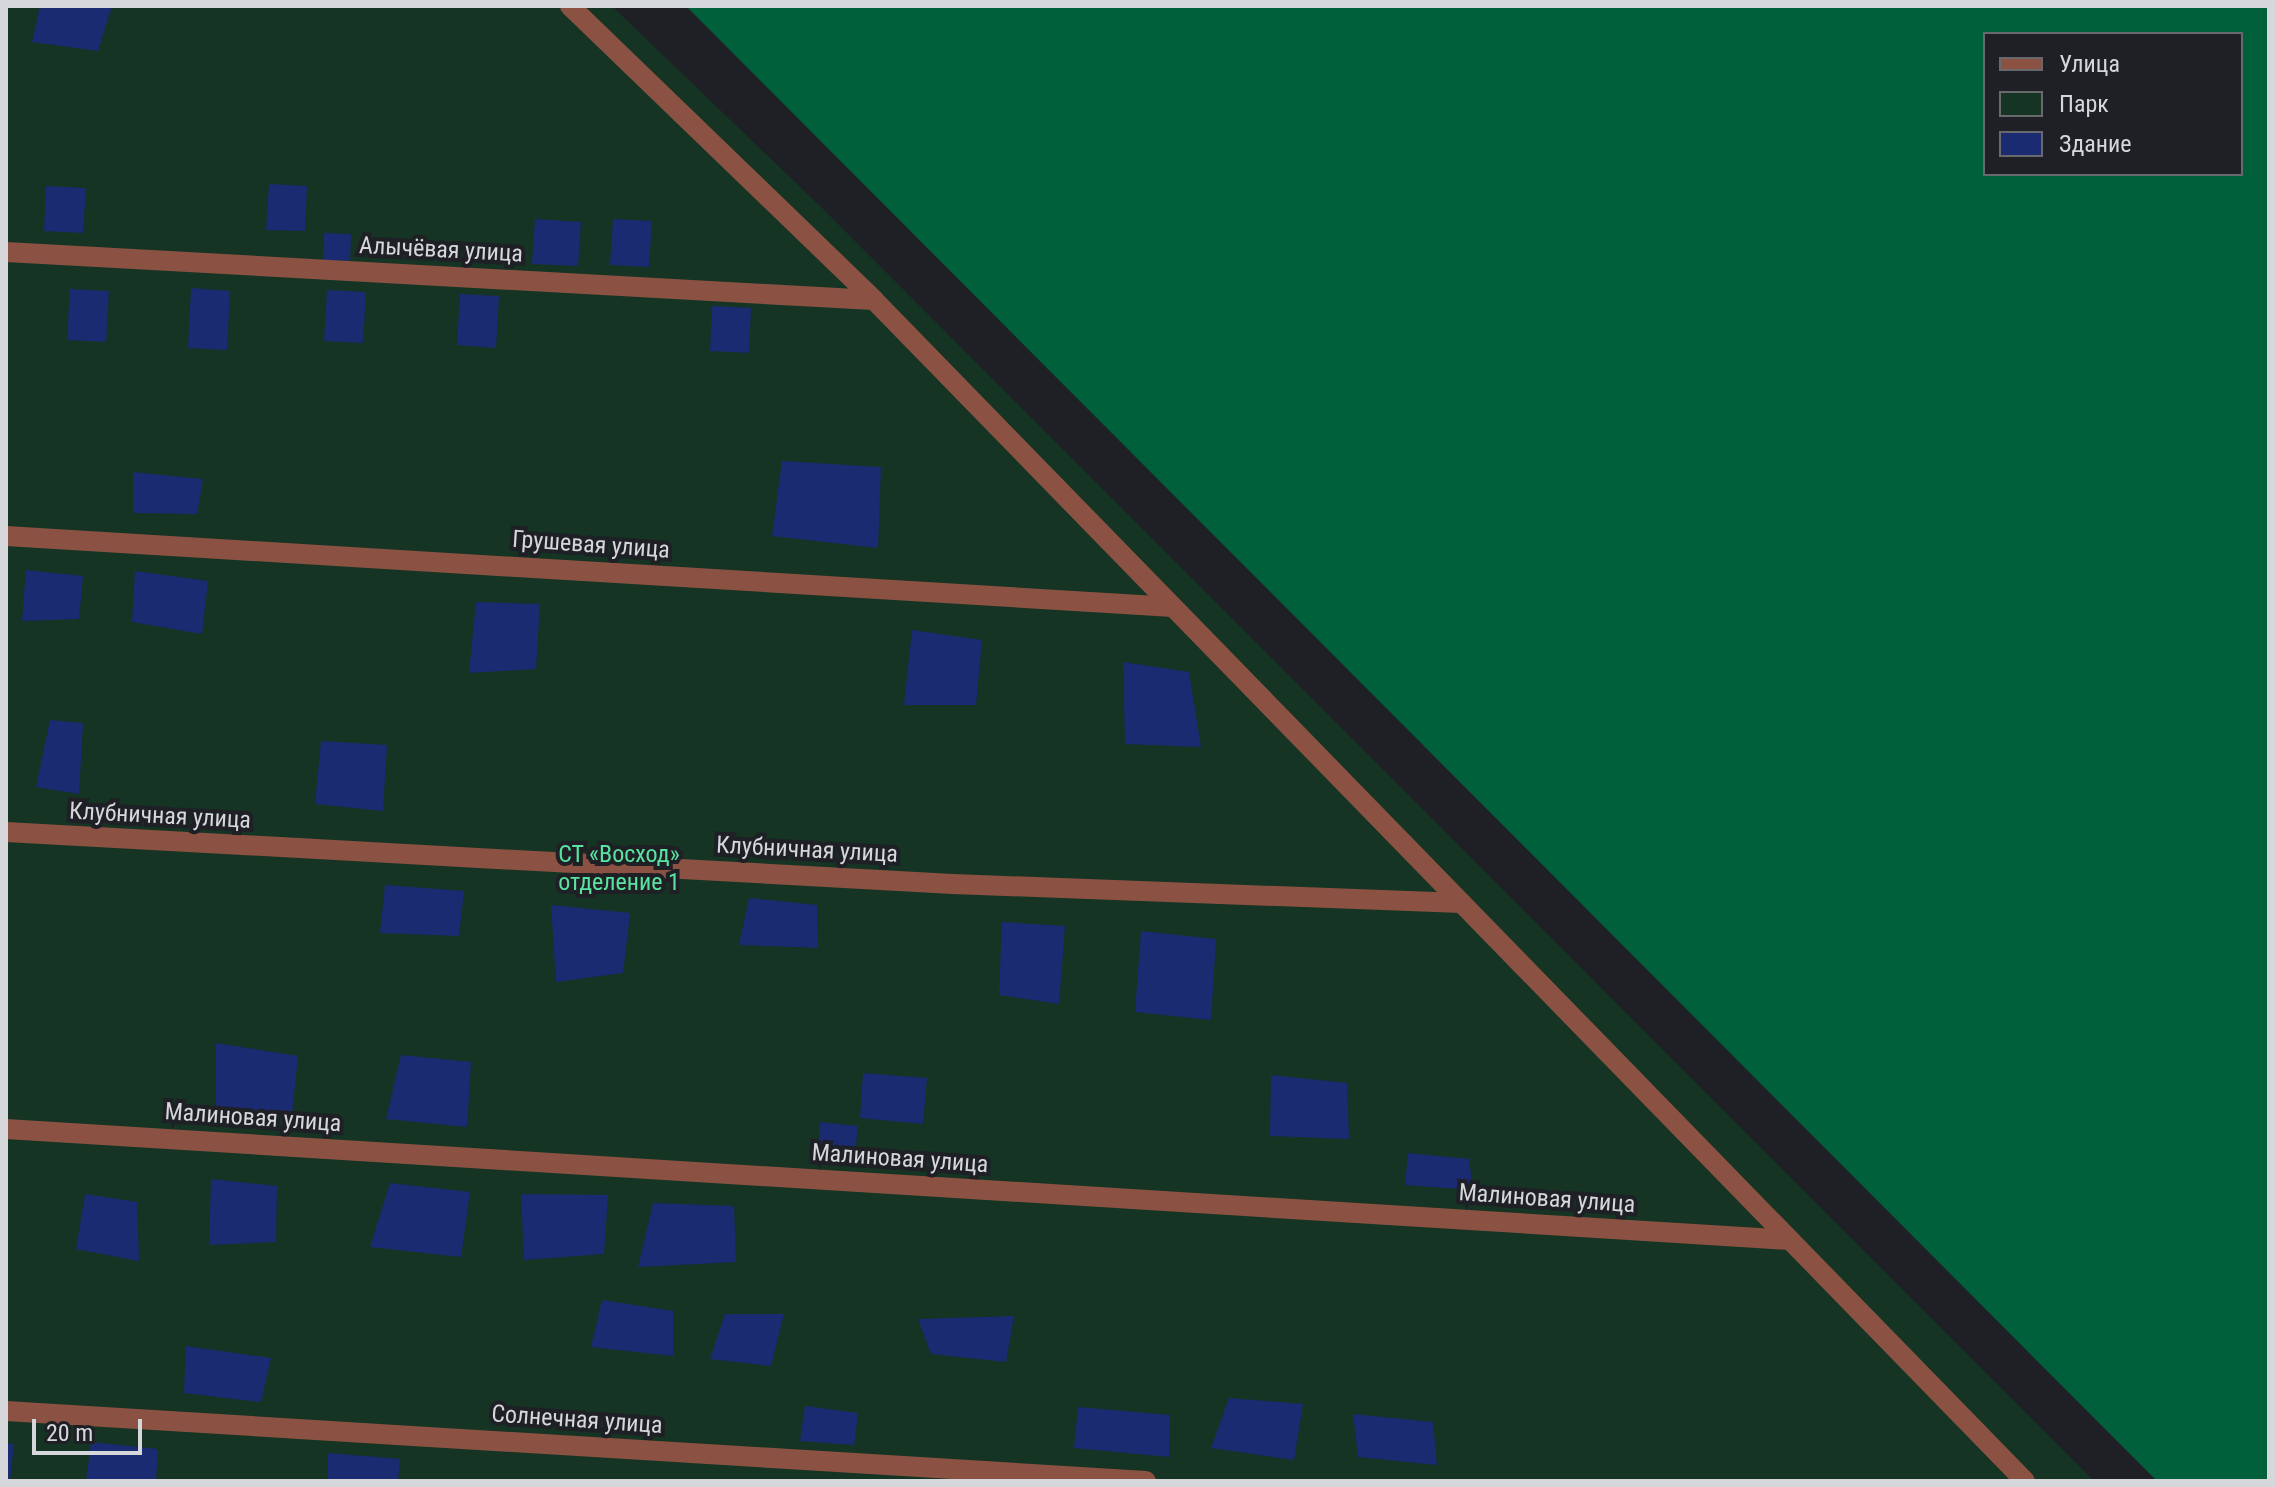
<!DOCTYPE html>
<meta charset="utf-8">
<style>
body{margin:0}
#map{position:relative;width:2275px;height:1487px;overflow:hidden;background:#1e2025;font-family:"Roboto Condensed",sans-serif}
div>[style]{position:absolute}
[style*='--x']{left:calc(var(--x)*1px);top:calc(var(--y)*1px);width:calc(var(--w)*1px);rotate:calc(var(--a)*1deg)}
.green>*{inset:0;background:#153424}
.forest>*{inset:0;background:#00603c}
.building>*{inset:0;background:#1a2b71}
.minor>*{height:20px;margin:-10px;padding:0 10px;transform-origin:10px;border-radius:10px;background:#8b5142}
span{translate:-50% -50%;white-space:nowrap;text-align:center;line-height:1.15;-webkit-text-stroke:8px #1e2025;paint-order:stroke}
.street-label{font-size:24px;color:#d5d7da}
.park-label{font-size:24px;color:#59e3a0}
.frame{position:absolute;inset:0;border:8px solid #d5d7da;pointer-events:none}
.legend{position:absolute;left:1983px;top:32px;width:260px;height:144px;box-sizing:border-box;background:#1e2025;border:2px solid #67696d;margin:0;padding:10px 14px;list-style:none;font-size:24px;color:#d5d7da}
.legend li{display:flex;align-items:center;gap:16px;height:40px}
.legend b{width:40px;border:2px solid #67696d}
.scale{position:absolute;left:32px;top:1419px;width:110px;height:36px;box-sizing:border-box;border:4px solid #d5d7da;border-top:0;padding-left:10px;font-size:24px;line-height:28px;white-space:nowrap;color:#d5d7da;-webkit-text-stroke:6px #1e2025;paint-order:stroke}
</style>
<div id="map">
<div class="green">
<i style="clip-path:polygon(6px 6px,612px 6px,819px 205px,2094px 1481px,6px 1481px)"></i>
</div>
<div class="forest">
<i style="clip-path:polygon(evenodd,686px 6px,2269px 6px,2269px 1481px,2157px 1481px,686px 6px,1985px 34px,2241px 34px,2241px 174px,1985px 174px,1985px 34px)"></i>
</div>
<div class="building">
<i style="clip-path:polygon(40px 6px,112px 6px,98px 51px,32px 42px)"></i>
<i style="clip-path:polygon(269px 184px,307px 186px,305px 231px,266px 230px)"></i>
<i style="clip-path:polygon(46px 186px,86px 188px,83px 233px,44px 231px)"></i>
<i style="clip-path:polygon(535px 219px,581px 222px,578px 266px,532px 264px)"></i>
<i style="clip-path:polygon(613px 219px,652px 221px,649px 267px,610px 265px)"></i>
<i style="clip-path:polygon(324px 233px,351px 234px,350px 261px,323px 260px)"></i>
<i style="clip-path:polygon(191px 288px,230px 291px,227px 350px,188px 348px)"></i>
<i style="clip-path:polygon(70px 289px,109px 291px,106px 342px,67px 340px)"></i>
<i style="clip-path:polygon(327px 290px,366px 292px,363px 343px,324px 341px)"></i>
<i style="clip-path:polygon(460px 294px,499px 296px,496px 348px,457px 345px)"></i>
<i style="clip-path:polygon(712px 306px,751px 308px,749px 353px,710px 351px)"></i>
<i style="clip-path:polygon(782px 461px,881px 467px,878px 548px,772px 536px)"></i>
<i style="clip-path:polygon(133px 472px,203px 479px,197px 514px,133px 513px)"></i>
<i style="clip-path:polygon(26px 570px,83px 576px,79px 619px,22px 621px)"></i>
<i style="clip-path:polygon(135px 571px,208px 581px,202px 634px,132px 622px)"></i>
<i style="clip-path:polygon(476px 602px,540px 604px,536px 669px,469px 673px)"></i>
<i style="clip-path:polygon(912px 630px,982px 640px,976px 705px,904px 705px)"></i>
<i style="clip-path:polygon(1123px 662px,1189px 672px,1201px 747px,1125px 744px)"></i>
<i style="clip-path:polygon(50px 720px,83px 723px,79px 794px,36px 787px)"></i>
<i style="clip-path:polygon(321px 741px,387px 745px,383px 811px,315px 804px)"></i>
<i style="clip-path:polygon(385px 885px,464px 891px,459px 936px,380px 933px)"></i>
<i style="clip-path:polygon(749px 898px,817px 905px,818px 948px,739px 945px)"></i>
<i style="clip-path:polygon(551px 905px,630px 913px,623px 973px,556px 982px)"></i>
<i style="clip-path:polygon(1002px 922px,1065px 926px,1059px 1004px,999px 995px)"></i>
<i style="clip-path:polygon(1141px 931px,1216px 939px,1211px 1020px,1135px 1012px)"></i>
<i style="clip-path:polygon(216px 1043px,298px 1056px,292px 1114px,216px 1108px)"></i>
<i style="clip-path:polygon(401px 1055px,471px 1062px,467px 1127px,386px 1119px)"></i>
<i style="clip-path:polygon(863px 1073px,927px 1078px,923px 1124px,860px 1118px)"></i>
<i style="clip-path:polygon(1271px 1075px,1347px 1083px,1349px 1139px,1270px 1136px)"></i>
<i style="clip-path:polygon(820px 1122px,858px 1126px,855px 1155px,818px 1152px)"></i>
<i style="clip-path:polygon(1408px 1153px,1469px 1159px,1473px 1190px,1405px 1185px)"></i>
<i style="clip-path:polygon(211px 1179px,277px 1186px,276px 1242px,209px 1245px)"></i>
<i style="clip-path:polygon(390px 1183px,470px 1192px,461px 1257px,370px 1247px)"></i>
<i style="clip-path:polygon(85px 1194px,137px 1202px,139px 1261px,76px 1249px)"></i>
<i style="clip-path:polygon(521px 1194px,608px 1195px,604px 1254px,524px 1260px)"></i>
<i style="clip-path:polygon(653px 1203px,734px 1206px,736px 1262px,638px 1267px)"></i>
<i style="clip-path:polygon(602px 1300px,673px 1311px,673px 1356px,591px 1347px)"></i>
<i style="clip-path:polygon(725px 1314px,784px 1314px,771px 1366px,710px 1359px)"></i>
<i style="clip-path:polygon(1014px 1316px,1006px 1362px,931px 1354px,918px 1319px)"></i>
<i style="clip-path:polygon(186px 1346px,271px 1358px,261px 1402px,184px 1393px)"></i>
<i style="clip-path:polygon(1229px 1398px,1303px 1404px,1294px 1460px,1211px 1448px)"></i>
<i style="clip-path:polygon(805px 1406px,858px 1413px,854px 1445px,800px 1441px)"></i>
<i style="clip-path:polygon(1078px 1407px,1170px 1415px,1169px 1457px,1074px 1448px)"></i>
<i style="clip-path:polygon(1353px 1414px,1433px 1422px,1437px 1465px,1358px 1457px)"></i>
<i style="clip-path:polygon(91px 1442px,158px 1449px,156px 1481px,86px 1481px)"></i>
<i style="clip-path:polygon(6px 1443px,14px 1444px,10px 1480px,6px 1480px)"></i>
<i style="clip-path:polygon(328px 1453px,400px 1459px,398px 1481px,328px 1481px)"></i>
</div>
<div class="minor">
<i style="--x:570;--y:6;--w:423;--a:44"></i>
<i style="--x:874;--y:300;--w:1649;--a:45.74"></i>
<i style="--x:6;--y:252;--w:869;--a:3.17"></i>
<i style="--x:6;--y:536;--w:1169;--a:3.48"></i>
<i style="--x:6;--y:832;--w:948;--a:3.14"></i>
<i style="--x:953;--y:884;--w:509;--a:2.14"></i>
<i style="--x:6;--y:1129;--w:1787;--a:3.56"></i>
<i style="--x:6;--y:1411;--w:1142;--a:3.51"></i>
</div>
<div class="street-label">
<span style="left:441px;top:250px;rotate:3deg">Алычёвая улица</span>
<span style="left:591px;top:545px;rotate:4deg">Грушевая улица</span>
<span style="left:160px;top:816px;rotate:3deg">Клубничная улица</span>
<span style="left:807px;top:850px;rotate:3deg">Клубничная улица</span>
<span style="left:253px;top:1118px;rotate:4deg">Малиновая улица</span>
<span style="left:900px;top:1159px;rotate:4deg">Малиновая улица</span>
<span style="left:1547px;top:1199px;rotate:4deg">Малиновая улица</span>
<span style="left:577px;top:1420px;rotate:4deg">Солнечная улица</span>
</div>
<div class="park-label">
<span style="left:619px;top:869px">СТ «Восход»<br>отделение 1</span>
</div>
<div class="frame"></div>
<ul class="legend">
<li><b style="height:10px;background:#8b5142"></b>Улица</li>
<li><b style="height:22px;background:#153424"></b>Парк</li>
<li><b style="height:22px;background:#1a2b71"></b>Здание</li>
</ul>
<div class="scale">20 m</div>
</div>
